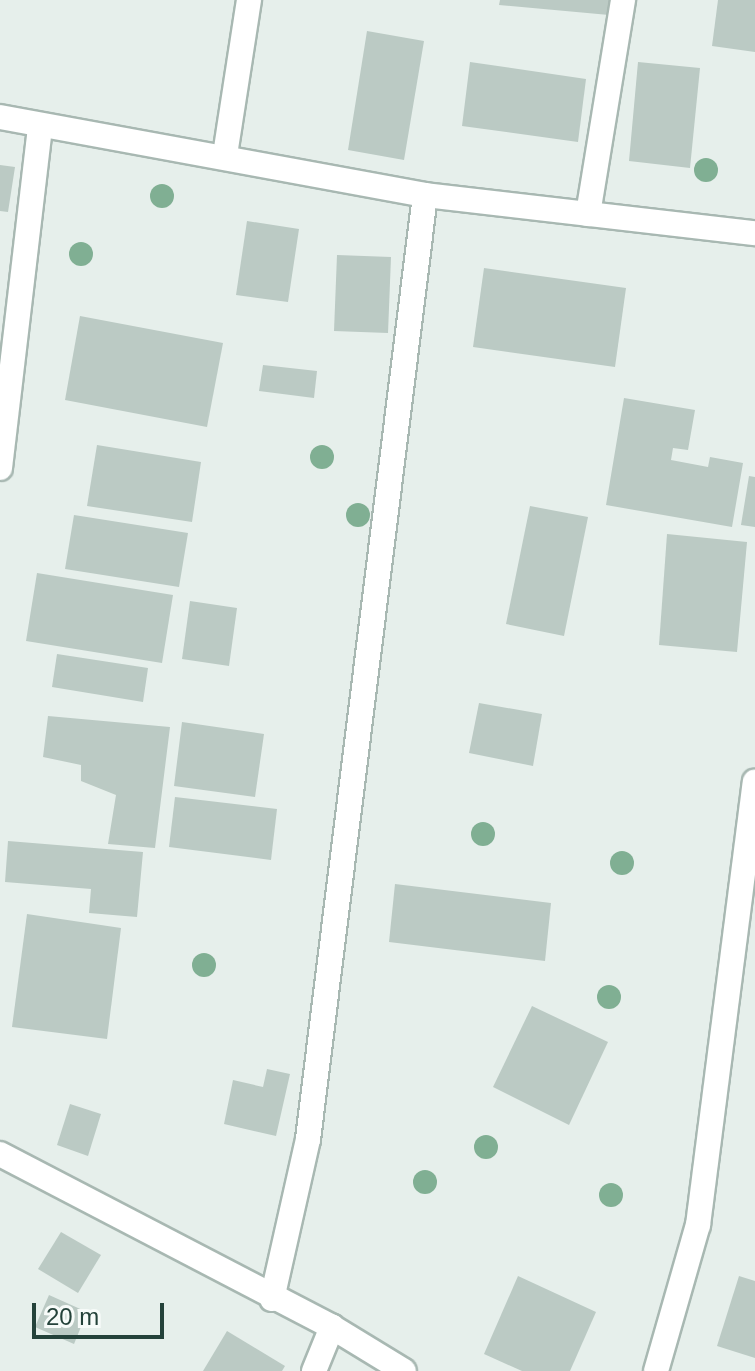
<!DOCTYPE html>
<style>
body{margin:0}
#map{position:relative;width:755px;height:1371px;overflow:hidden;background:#e6efeb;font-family:Helvetica,sans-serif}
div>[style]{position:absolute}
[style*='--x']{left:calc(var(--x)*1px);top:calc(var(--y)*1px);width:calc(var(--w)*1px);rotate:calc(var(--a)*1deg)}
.building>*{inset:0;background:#bbcac4}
.roads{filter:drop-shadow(2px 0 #a8b8b2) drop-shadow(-2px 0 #a8b8b2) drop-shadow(0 2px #a8b8b2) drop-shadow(0 -2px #a8b8b2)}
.minor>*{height:24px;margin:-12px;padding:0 12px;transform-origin:12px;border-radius:12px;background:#fff}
.trees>*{width:24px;height:24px;margin:-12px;border-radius:50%;background:#80af93}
span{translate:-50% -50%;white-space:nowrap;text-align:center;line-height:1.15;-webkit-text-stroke:7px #f7fbf9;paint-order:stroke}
.scale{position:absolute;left:32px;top:1303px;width:132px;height:36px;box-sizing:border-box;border:4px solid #24423a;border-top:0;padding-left:10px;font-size:24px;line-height:28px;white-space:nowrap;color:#24423a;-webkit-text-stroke:6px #f7fbf9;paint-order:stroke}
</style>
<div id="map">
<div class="building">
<i style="clip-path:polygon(500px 0,611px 0,609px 15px,499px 5px)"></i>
<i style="clip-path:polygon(718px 0,755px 0,755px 52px,712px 46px)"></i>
<i style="clip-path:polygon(367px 31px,424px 41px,404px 160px,348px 150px)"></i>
<i style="clip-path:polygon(470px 62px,586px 79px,578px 142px,462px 126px)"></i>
<i style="clip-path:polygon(638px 62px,700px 68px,690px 168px,629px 161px)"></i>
<i style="clip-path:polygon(0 165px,15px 167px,8px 212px,0 211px)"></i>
<i style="clip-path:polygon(247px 221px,299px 229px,288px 302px,236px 295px)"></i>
<i style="clip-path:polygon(337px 255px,391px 257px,388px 333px,334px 331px)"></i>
<i style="clip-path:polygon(484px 268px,626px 288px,615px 367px,473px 347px)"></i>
<i style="clip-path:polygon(80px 316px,223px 343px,207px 427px,65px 400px)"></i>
<i style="clip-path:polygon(263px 365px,317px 371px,314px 398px,259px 391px)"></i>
<i style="clip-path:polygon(624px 398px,695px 410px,688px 450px,673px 448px,671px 460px,708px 467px,710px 457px,743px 463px,732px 527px,606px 505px)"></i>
<i style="clip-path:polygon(97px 445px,201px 462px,192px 522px,87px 506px)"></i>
<i style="clip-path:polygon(749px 476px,755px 477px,755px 527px,741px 525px)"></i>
<i style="clip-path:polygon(530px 506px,588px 517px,564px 636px,506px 624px)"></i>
<i style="clip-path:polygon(74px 515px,188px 533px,179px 587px,65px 569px)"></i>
<i style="clip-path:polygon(667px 534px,747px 542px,737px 652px,659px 645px)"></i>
<i style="clip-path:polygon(37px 573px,173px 595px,162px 663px,26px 641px)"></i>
<i style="clip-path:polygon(190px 601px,237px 608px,229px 666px,182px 659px)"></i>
<i style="clip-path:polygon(57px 654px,148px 668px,143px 702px,52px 687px)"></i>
<i style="clip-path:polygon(479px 703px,542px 714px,533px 766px,469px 753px)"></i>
<i style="clip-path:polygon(48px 716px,170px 727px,155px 848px,108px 844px,116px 795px,81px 781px,81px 765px,43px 757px)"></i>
<i style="clip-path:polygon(182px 722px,264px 734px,255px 797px,174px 786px)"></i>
<i style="clip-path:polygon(175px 797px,277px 809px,271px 860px,169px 847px)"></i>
<i style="clip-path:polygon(8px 841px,143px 852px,137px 917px,89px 913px,91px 889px,5px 882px)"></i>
<i style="clip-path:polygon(395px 884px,551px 903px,545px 961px,389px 942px)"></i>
<i style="clip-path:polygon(27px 914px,121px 928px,107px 1039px,12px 1027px)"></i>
<i style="clip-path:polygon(532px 1006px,608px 1042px,569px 1125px,493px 1087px)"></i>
<i style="clip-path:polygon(267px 1069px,290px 1074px,276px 1136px,224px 1124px,233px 1080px,263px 1087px)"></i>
<i style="clip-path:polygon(70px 1104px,101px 1114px,88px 1156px,57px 1145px)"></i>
<i style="clip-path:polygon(61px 1232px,101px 1255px,78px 1293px,38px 1269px)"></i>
<i style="clip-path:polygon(518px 1276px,596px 1312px,570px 1371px,522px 1371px,484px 1354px)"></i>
<i style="clip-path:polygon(739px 1276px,755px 1281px,755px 1358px,717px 1346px)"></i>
<i style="clip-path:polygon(49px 1295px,87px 1312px,74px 1344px,35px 1327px)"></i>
<i style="clip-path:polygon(227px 1331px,285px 1366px,282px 1371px,203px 1371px)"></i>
</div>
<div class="roads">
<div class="minor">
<i style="--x:0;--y:117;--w:432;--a:10.4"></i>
<i style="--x:425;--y:195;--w:332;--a:6.6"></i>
<i style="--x:225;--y:155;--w:157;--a:-81.2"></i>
<i style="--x:588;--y:214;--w:217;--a:-80.7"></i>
<i style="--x:0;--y:468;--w:345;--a:-83.3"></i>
<i style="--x:0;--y:1154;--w:374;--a:27.5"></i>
<i style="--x:332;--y:1327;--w:84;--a:31.4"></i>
<i style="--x:272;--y:1299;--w:164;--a:-77.3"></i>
<i style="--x:308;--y:1139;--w:951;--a:-82.93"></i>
<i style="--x:314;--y:1371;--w:48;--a:-67.8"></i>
<i style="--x:656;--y:1371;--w:152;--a:-74"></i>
<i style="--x:698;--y:1225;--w:447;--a:-82.7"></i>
</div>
</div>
<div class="trees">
<i style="left:706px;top:170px"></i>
<i style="left:162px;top:196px"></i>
<i style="left:81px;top:254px"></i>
<i style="left:322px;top:457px"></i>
<i style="left:358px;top:515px"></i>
<i style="left:483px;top:834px"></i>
<i style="left:622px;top:863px"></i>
<i style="left:204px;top:965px"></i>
<i style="left:609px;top:997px"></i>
<i style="left:486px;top:1147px"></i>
<i style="left:425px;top:1182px"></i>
<i style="left:611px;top:1195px"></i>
</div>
<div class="scale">20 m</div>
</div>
